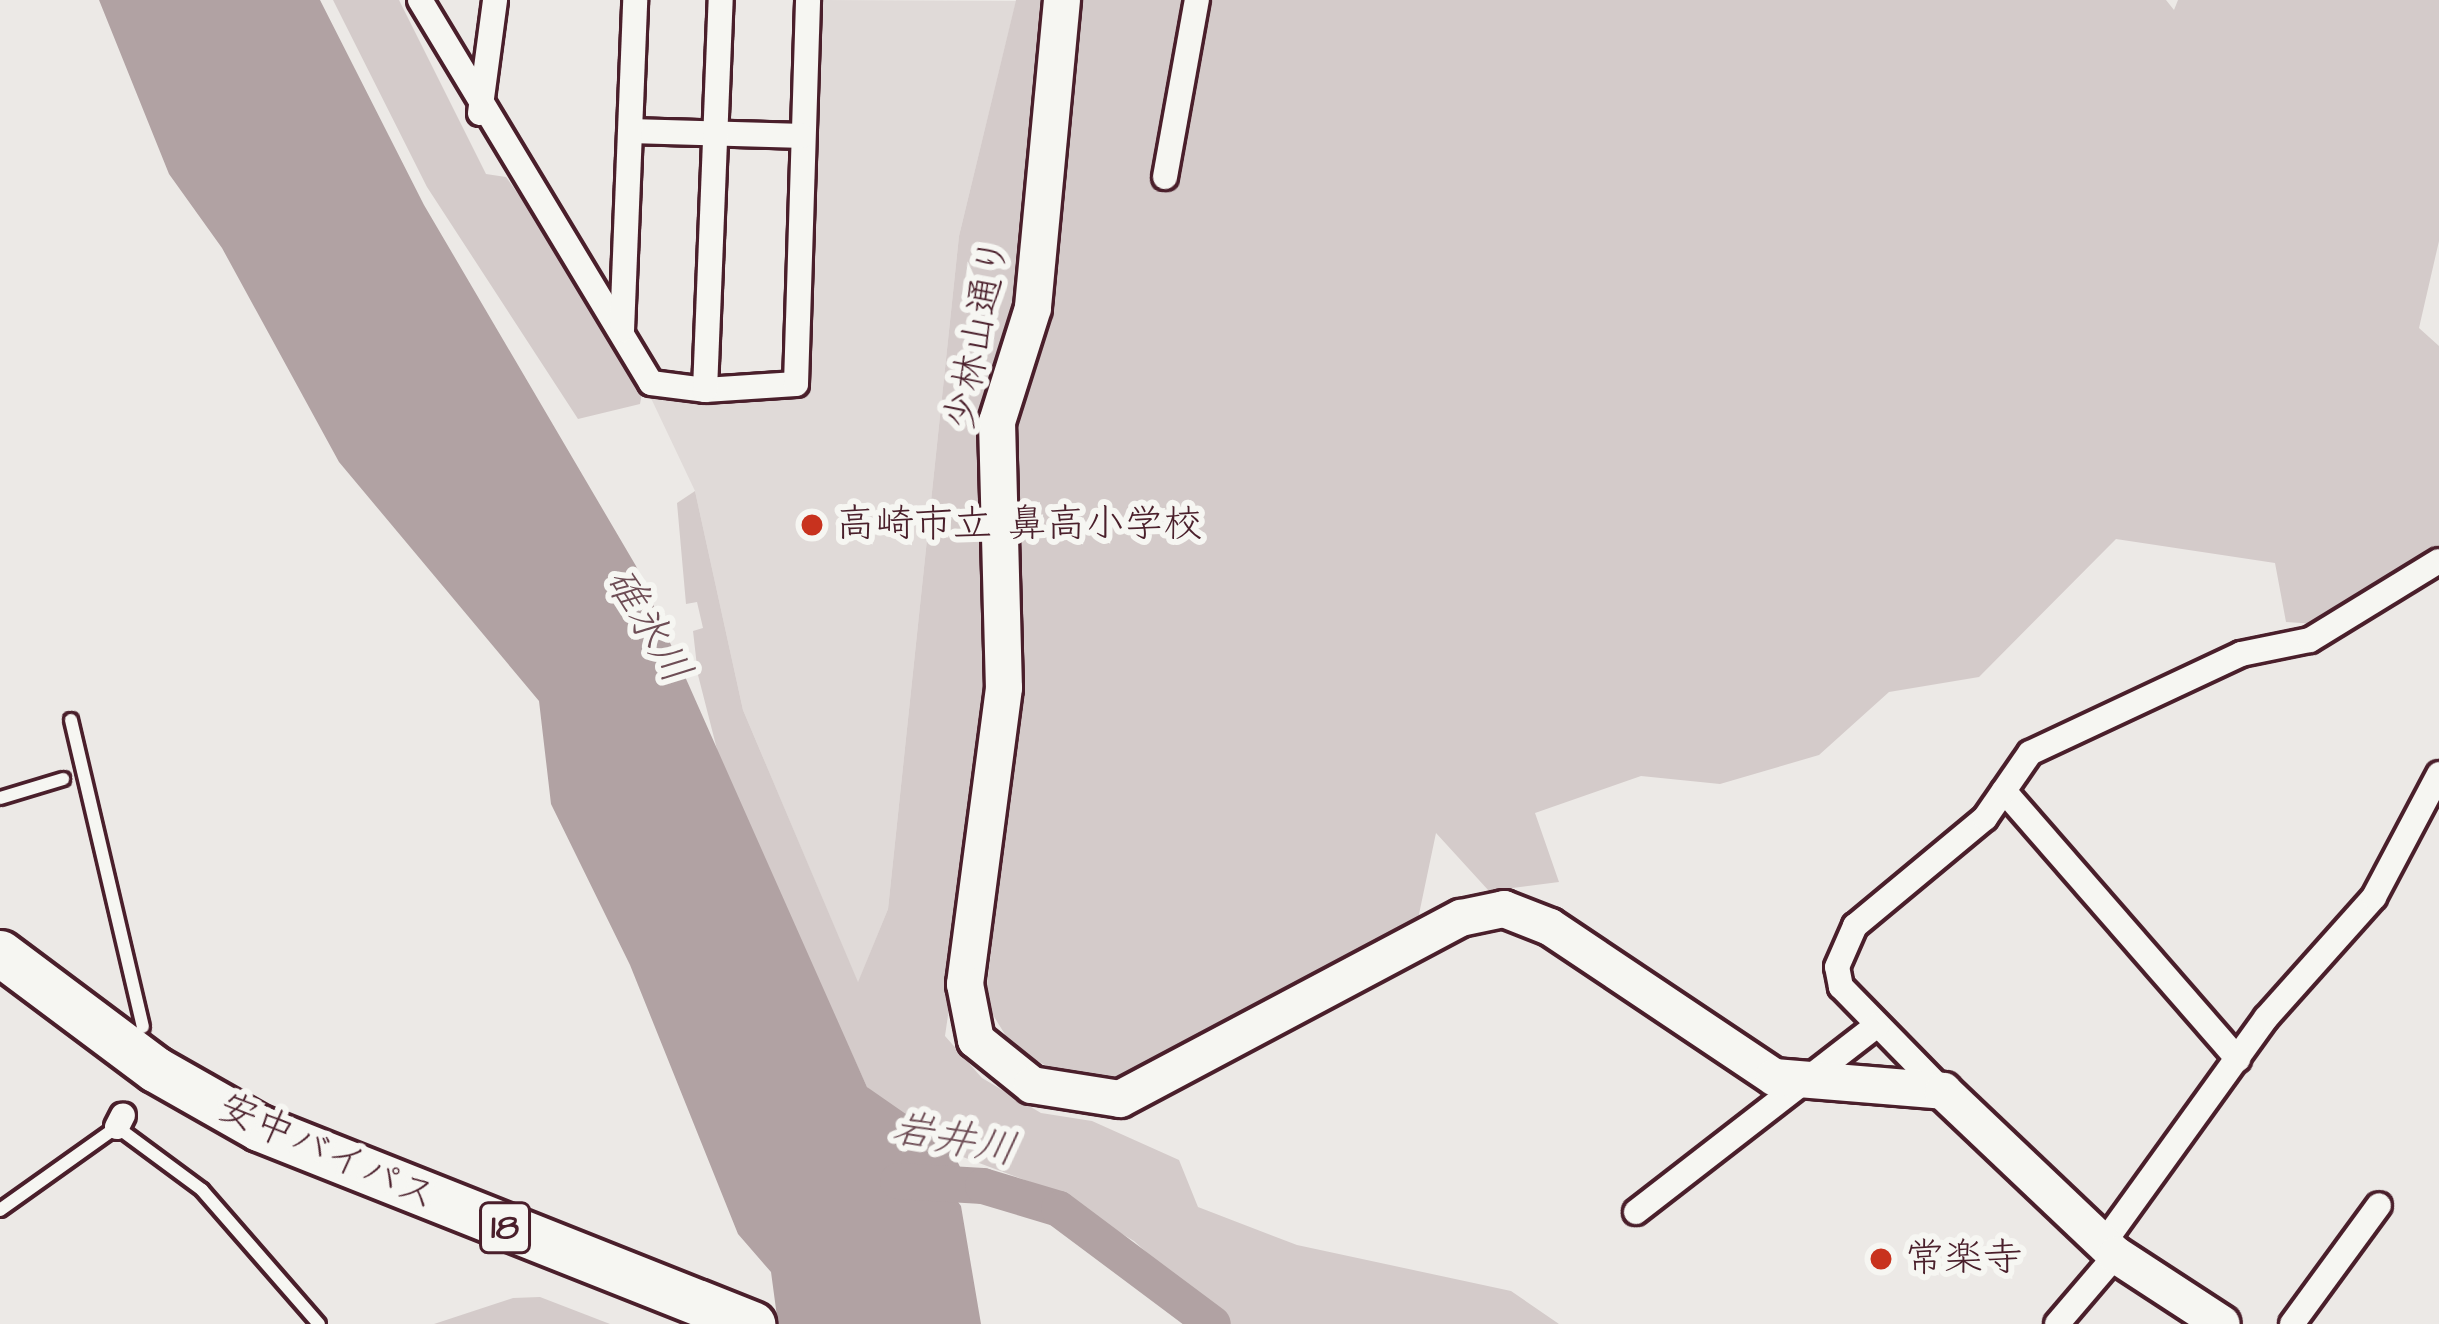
<!DOCTYPE html>
<meta charset="utf-8">
<style>
body{margin:0}
#map{position:relative;width:2439px;height:1324px;overflow:hidden;background:#ece9e6;font-family:"Architects Daughter","Klee One",sans-serif}
div>[style]{position:absolute}
[style*='--x']{left:calc(var(--x)*1px);top:calc(var(--y)*1px);width:calc(var(--w)*1px);rotate:calc(var(--a)*1deg)}
.built>*{inset:0;background:#e0dad8}
.green>*{inset:0;background:#d4cbca}
.water>*{inset:0;background:#b1a2a3}
.river>*{height:36px;margin:-18px;padding:0 18px;transform-origin:18px;border-radius:18px;background:#b1a2a3}
.roads{filter:drop-shadow(3px 0 #4a1f2b) drop-shadow(-3px 0 #4a1f2b) drop-shadow(0 3px #4a1f2b) drop-shadow(0 -3px #4a1f2b)}
.lane>*{height:12px;margin:-6px;padding:0 6px;transform-origin:6px;border-radius:6px;background:#f6f6f2}
.street>*{height:24px;margin:-12px;padding:0 12px;transform-origin:12px;border-radius:12px;background:#f6f6f2}
.secondary>*{height:36px;margin:-18px;padding:0 18px;transform-origin:18px;border-radius:18px;background:#f6f6f2}
.highway>*{height:45px;margin:-22.5px;padding:0 22.5px;transform-origin:22.5px;border-radius:22.5px;background:#f6f6f2}
.dots>*{width:33px;height:33px;translate:-50% -50%;box-sizing:border-box;border:6px solid #f6f6f2;border-radius:50%}
span{translate:-50% -50%;white-space:nowrap;text-align:center;line-height:1.15;-webkit-text-stroke:12px #f6f6f2;paint-order:stroke}
.shield-label span{padding:3px 9px;background:#f6f6f2;border:3px solid;border-radius:9px;-webkit-text-stroke-width:0}
.shield-label{font-size:36px;color:#4a1f2b;font-weight:700}
.street-label{font-size:39px;color:#4a1f2b}
.poi-label{font-size:39px;color:#4a1f2b}
.left{translate:0 -50%;text-align:left}
.water-label{font-size:42px;color:#6e4d55;font-style:italic}
</style>
<div id="map">
<div class="built">
<i style="clip-path:polygon(821px 0,1016px 1px,959px 236px,888px 909px,858px 983px,743px 710px,695px 491px,649px 394px,811px 389px)"></i>
</div>
<div class="green">
<i style="clip-path:polygon(333px 0,399px 0,486px 174px,506px 177px,590px 295px,644px 383px,640px 404px,578px 419px,427px 187px)"></i>
<i style="clip-path:polygon(1016px 0,1053px 0,1018px 321px,988px 379px,995px 691px,945px 1036px,982px 1078px,1041px 1113px,1092px 1121px,1179px 1160px,1198px 1207px,1297px 1245px,1511px 1291px,1559px 1324px,1225px 1324px,1134px 1241px,1041px 1186px,928px 1144px,867px 1087px,722px 769px,698px 675px,693px 631px,703px 628px,697px 602px,686px 604px,677px 503px,695px 491px,743px 710px,858px 982px,888px 909px,959px 236px)"></i>
<i style="clip-path:polygon(1073px 0,2166px 0,2174px 10px,2178px 0,2439px 0,2439px 241px,2419px 328px,2439px 346px,2439px 546px,2332px 625px,2286px 622px,2275px 563px,2116px 539px,1979px 677px,1889px 692px,1819px 755px,1720px 784px,1641px 776px,1535px 813px,1559px 882px,1489px 891px,1436px 833px,1418px 919px,1119px 1078px,1066px 1076px,1014px 1049px,985px 1002px,1018px 725px,1010px 426px)"></i>
<i style="clip-path:polygon(540px 1297px,610px 1324px,434px 1324px,513px 1298px)"></i>
</div>
<div class="water">
<i style="clip-path:polygon(99px 0,320px 0,424px 205px,636px 566px,867px 1087px,949px 1144px,961px 1169px,938px 1175px,961px 1206px,981px 1324px,778px 1324px,771px 1272px,738px 1234px,630px 965px,551px 804px,539px 701px,339px 462px,222px 248px,169px 174px)"></i>
</div>
<div class="river">
<i style="--x:898;--y:1181;--w:85;--a:3.4"></i>
<i style="--x:983;--y:1186;--w:79;--a:16.8"></i>
<i style="--x:1059;--y:1209;--w:192;--a:36.8"></i>
</div>
<div class="roads">
<div class="lane">
<i style="--x:71;--y:720;--w:315;--a:76.8"></i>
<i style="--x:0;--y:798;--w:66;--a:-16.8"></i>
<i style="--x:0;--y:1210;--w:143;--a:-35.4"></i>
<i style="--x:117;--y:1127;--w:106;--a:36.5"></i>
<i style="--x:202;--y:1190;--w:178;--a:48.9"></i>
</div>
<div class="street">
<i style="--x:420;--y:0;--w:447;--a:58.9"></i>
<i style="--x:651;--y:383;--w:54;--a:7.4"></i>
<i style="--x:705;--y:390;--w:91;--a:-3.8"></i>
<i style="--x:796;--y:384;--w:384;--a:-88.2"></i>
<i style="--x:480;--y:113;--w:114;--a:-82.4"></i>
<i style="--x:633;--y:131;--w:168;--a:1.7"></i>
<i style="--x:1165;--y:177;--w:180;--a:-79.8"></i>
<i style="--x:622;--y:330;--w:330;--a:-87.7"></i>
<i style="--x:705;--y:390;--w:390;--a:-87.7"></i>
<i style="--x:2004;--y:791;--w:356;--a:48.9"></i>
<i style="--x:1943;--y:1091;--w:146;--a:-134.4"></i>
<i style="--x:1841;--y:987;--w:20;--a:-101"></i>
<i style="--x:1837;--y:967;--w:45;--a:-66.3"></i>
<i style="--x:1855;--y:926;--w:169;--a:-39.7"></i>
<i style="--x:1985;--y:818;--w:79;--a:-55.3"></i>
<i style="--x:2030;--y:753;--w:233;--a:-25.1"></i>
<i style="--x:2241;--y:654;--w:70;--a:-11.5"></i>
<i style="--x:2310;--y:640;--w:151;--a:-31.5"></i>
<i style="--x:117;--y:1127;--w:13;--a:-63"></i>
<i style="--x:1636;--y:1212;--w:305;--a:-37.8"></i>
<i style="--x:2103;--y:1244;--w:279;--a:-54.2"></i>
<i style="--x:2266;--y:1018;--w:162;--a:-48.2"></i>
<i style="--x:2374;--y:897;--w:139;--a:-62.1"></i>
<i style="--x:2057;--y:1324;--w:91;--a:-49.5"></i>
<i style="--x:2292;--y:1324;--w:147;--a:-53.8"></i>
</div>
<div class="secondary">
<i style="--x:1062;--y:0;--w:309;--a:95.4"></i>
<i style="--x:1033;--y:308;--w:120;--a:107.5"></i>
<i style="--x:997;--y:422;--w:266;--a:88.5"></i>
<i style="--x:1004;--y:688;--w:299;--a:97.5"></i>
<i style="--x:965;--y:984;--w:57;--a:78.9"></i>
<i style="--x:976;--y:1040;--w:72;--a:38.8"></i>
<i style="--x:1032;--y:1085;--w:89;--a:9"></i>
<i style="--x:1120;--y:1099;--w:386;--a:-28"></i>
<i style="--x:1461;--y:918;--w:44;--a:-11.8"></i>
<i style="--x:1504;--y:909;--w:49;--a:21.4"></i>
<i style="--x:1550;--y:927;--w:270;--a:33.8"></i>
<i style="--x:1774;--y:1077;--w:170;--a:4.7"></i>
<i style="--x:1943;--y:1091;--w:238;--a:43.5"></i>
<i style="--x:2116;--y:1255;--w:126;--a:33.1"></i>
</div>
<div class="highway">
<i style="--x:0;--y:953;--w:194;--a:36.8"></i>
<i style="--x:155;--y:1069;--w:120;--a:29.6"></i>
<i style="--x:259;--y:1128;--w:531;--a:21.68"></i>
</div>
</div>
<div class="dots">
<i style="left:812px;top:525px;background:#c8321e"></i>
<i style="left:1881px;top:1259px;background:#c8321e"></i>
</div>
<div class="shield-label">
<span style="left:505px;top:1228px">18</span>
</div>
<div class="street-label">
<span style="left:979px;top:334px;rotate:-79deg">少林山通り</span>
<span style="left:327px;top:1153px;rotate:24deg">安中バイパス</span>
</div>
<div class="poi-label">
<span class="left" style="left:836px;top:525px">高崎市立 鼻高小学校</span>
<span class="left" style="left:1905px;top:1259px">常楽寺</span>
</div>
<div class="water-label">
<span style="left:647px;top:626px;rotate:59deg">碓氷川</span>
<span style="left:954px;top:1140px;rotate:11deg">岩井川</span>
</div>
</div>
